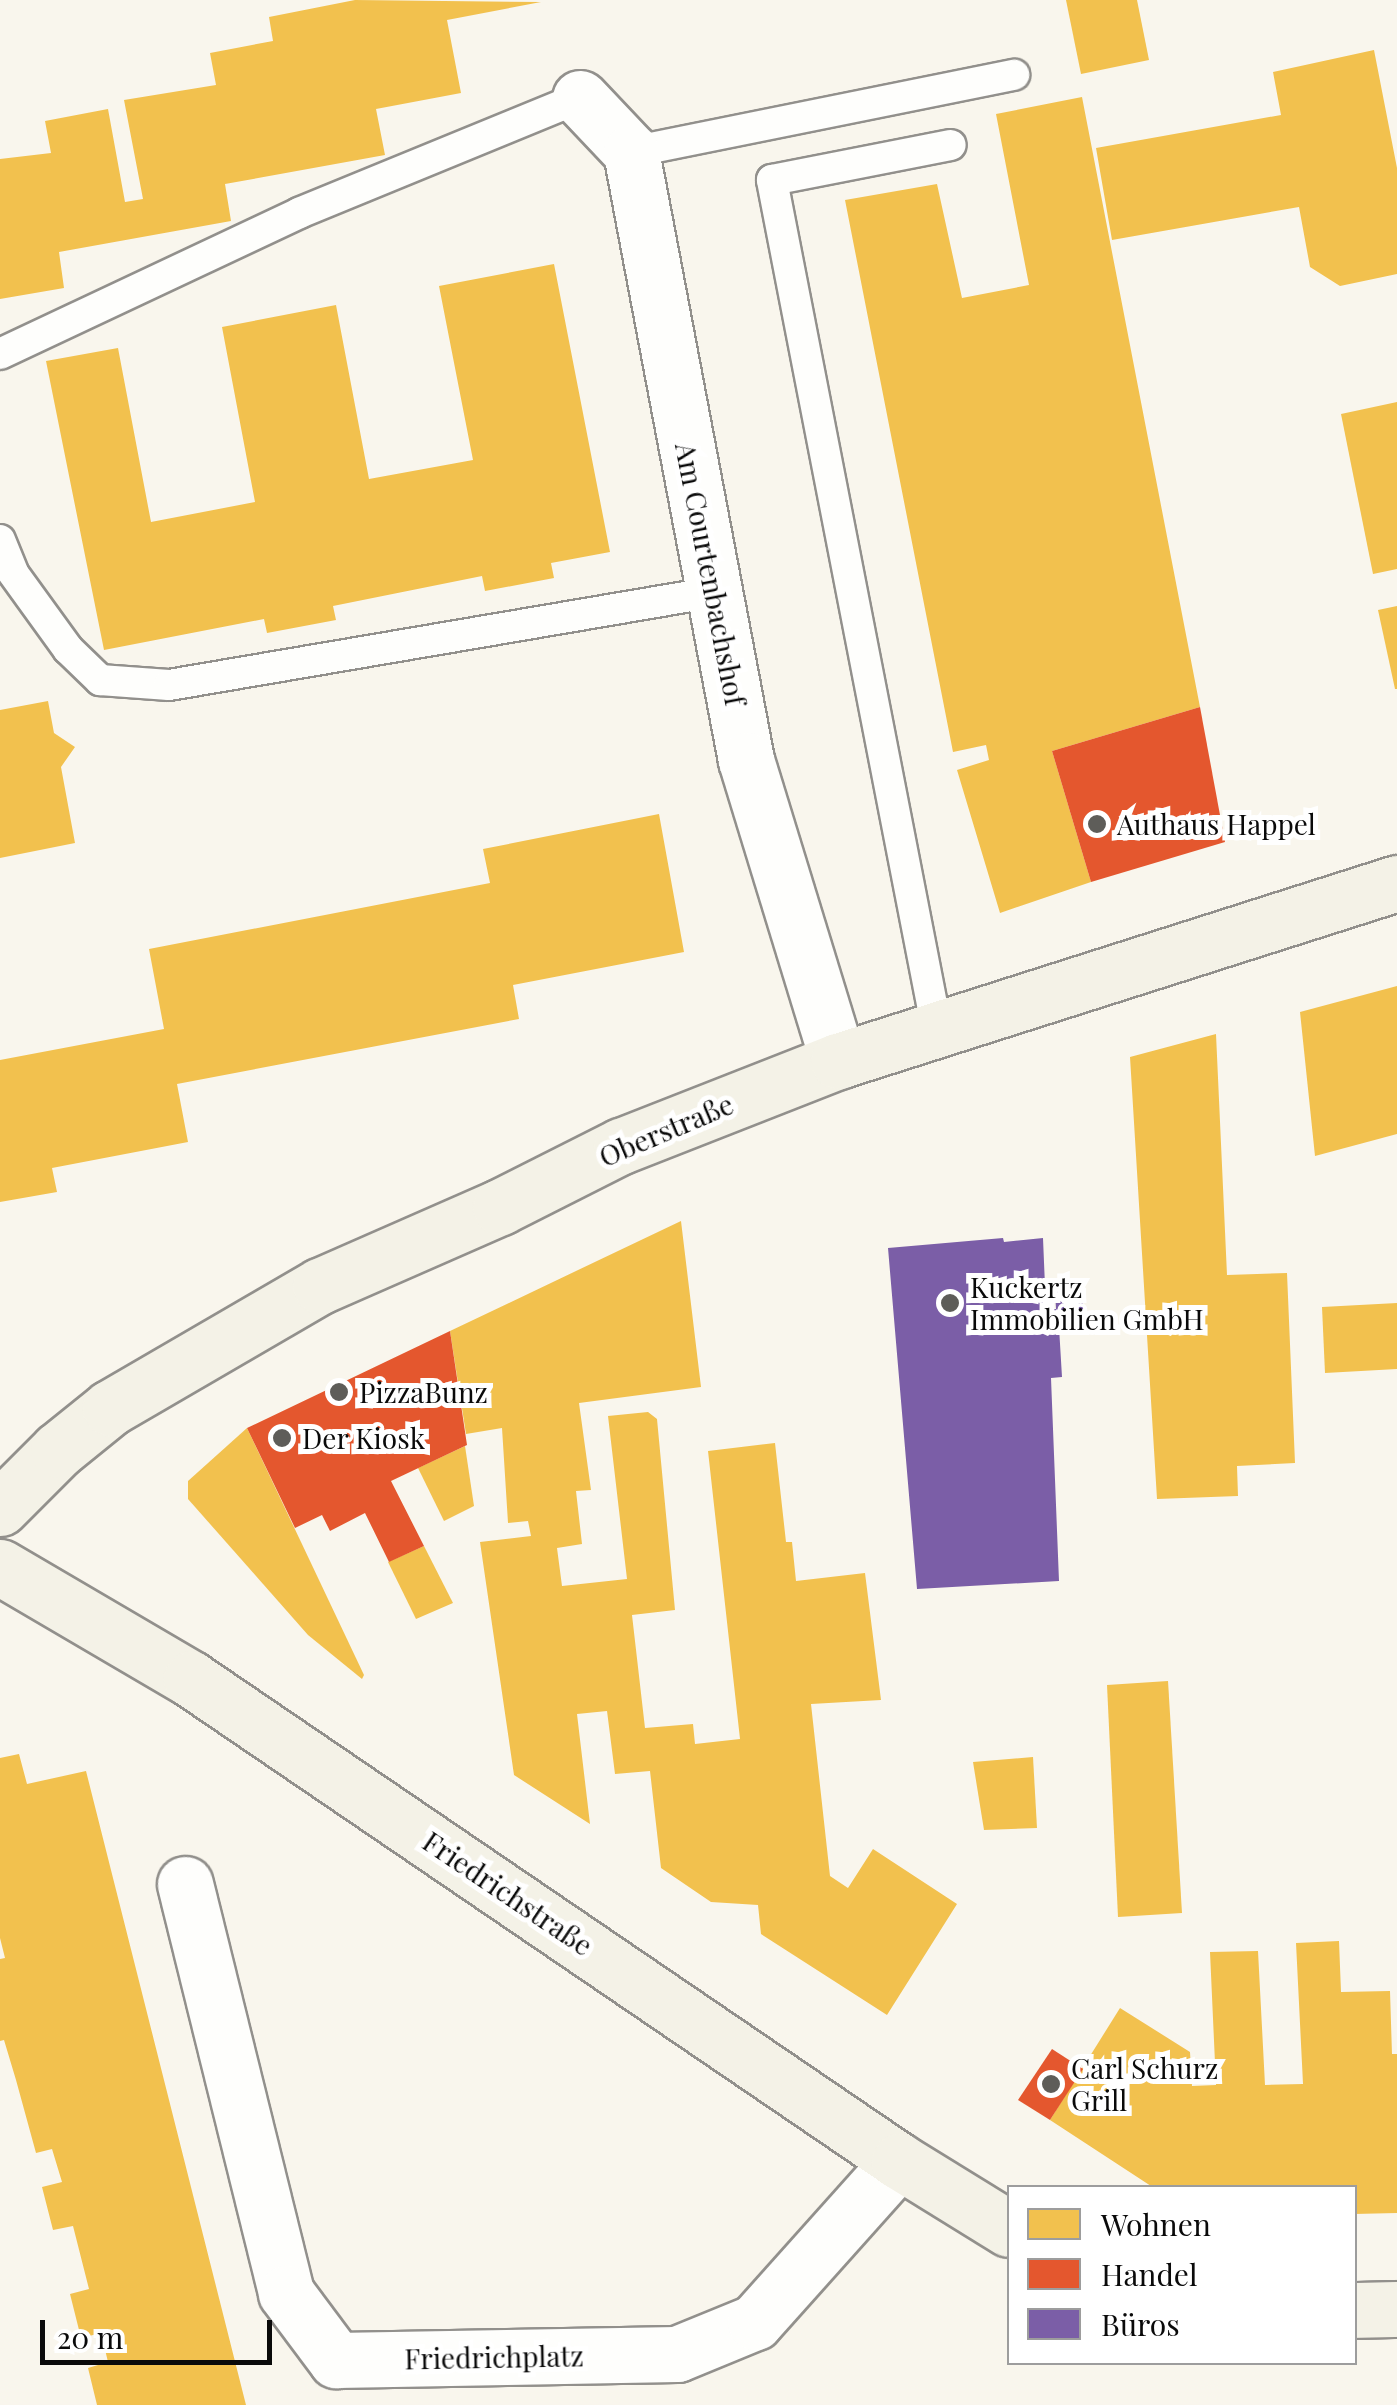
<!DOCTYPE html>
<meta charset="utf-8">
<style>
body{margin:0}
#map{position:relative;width:1397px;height:2405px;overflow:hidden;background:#f9f6ed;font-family:"Playfair Display",serif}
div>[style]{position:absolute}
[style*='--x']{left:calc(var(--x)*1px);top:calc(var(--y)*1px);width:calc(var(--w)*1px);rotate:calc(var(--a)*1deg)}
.homes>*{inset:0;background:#f2c14e}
.shops>*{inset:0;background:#e4572e}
.offices>*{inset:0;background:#7b5ea7}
.roads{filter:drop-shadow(2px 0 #92908c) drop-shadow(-2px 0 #92908c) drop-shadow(0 2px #92908c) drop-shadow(0 -2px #92908c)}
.lane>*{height:30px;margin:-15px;padding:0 15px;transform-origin:15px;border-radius:15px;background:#fefefc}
.street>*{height:55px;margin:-27.5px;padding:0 27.5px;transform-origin:27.5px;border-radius:27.5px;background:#fefefc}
.secondary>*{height:55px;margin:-27.5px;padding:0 27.5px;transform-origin:27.5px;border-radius:27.5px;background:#f4f2e7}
.dots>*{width:28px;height:28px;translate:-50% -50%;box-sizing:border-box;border:5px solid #fff;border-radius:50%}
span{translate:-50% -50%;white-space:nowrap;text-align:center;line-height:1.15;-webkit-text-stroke:10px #fff;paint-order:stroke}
.street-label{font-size:28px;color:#0a0a0a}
.poi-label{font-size:28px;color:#0a0a0a}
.left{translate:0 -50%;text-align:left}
.legend{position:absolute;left:1007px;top:2185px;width:350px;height:180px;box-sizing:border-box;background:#fff;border:2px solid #9d9d9d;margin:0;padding:12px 18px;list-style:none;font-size:30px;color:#0a0a0a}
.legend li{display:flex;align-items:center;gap:20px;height:50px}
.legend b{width:50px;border:2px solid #9d9d9d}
.scale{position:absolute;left:40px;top:2320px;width:232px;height:45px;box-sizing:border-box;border:5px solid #0a0a0a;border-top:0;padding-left:12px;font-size:30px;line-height:35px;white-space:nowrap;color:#0a0a0a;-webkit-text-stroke:8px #fff;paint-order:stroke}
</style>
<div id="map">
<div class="homes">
<i style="clip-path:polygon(355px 0,541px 2px,447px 20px,461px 93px,376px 109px,385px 155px,225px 184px,231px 221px,59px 252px,64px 288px,0 299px,0 159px,51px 153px,45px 121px,108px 109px,125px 202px,143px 199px,124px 100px,216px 85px,210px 53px,273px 41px,269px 17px)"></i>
<i style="clip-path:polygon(1066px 0,1137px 0,1149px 60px,1081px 74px)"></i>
<i style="clip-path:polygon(1374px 50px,1397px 168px,1397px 274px,1340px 286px,1310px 267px,1299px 207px,1112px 240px,1096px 148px,1281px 115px,1273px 72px)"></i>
<i style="clip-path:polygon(1082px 97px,1200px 707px,1052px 751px,1091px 882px,1000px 913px,957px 770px,989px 760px,986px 745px,953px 752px,845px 200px,937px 184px,962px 298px,1029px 285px,996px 114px)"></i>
<i style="clip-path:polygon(554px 264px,610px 552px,551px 563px,554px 578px,485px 591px,482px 576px,333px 606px,336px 620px,267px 633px,264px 619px,104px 650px,46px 361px,118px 348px,151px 522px,255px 502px,222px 327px,336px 305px,369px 479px,473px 460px,439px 286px)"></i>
<i style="clip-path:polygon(1397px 402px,1397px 569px,1373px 574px,1341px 414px)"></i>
<i style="clip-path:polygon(1397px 606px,1397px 689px,1395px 689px,1378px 610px)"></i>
<i style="clip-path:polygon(48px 701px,54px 733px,75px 747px,61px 767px,75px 843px,0 858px,0 710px)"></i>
<i style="clip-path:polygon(659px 814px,684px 952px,513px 985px,519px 1019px,177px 1084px,188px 1142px,52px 1168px,57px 1192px,0 1202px,0 1060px,164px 1029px,149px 949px,490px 883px,483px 849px)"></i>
<i style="clip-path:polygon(1397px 986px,1397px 1134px,1315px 1156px,1300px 1012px)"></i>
<i style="clip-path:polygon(1216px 1034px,1227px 1275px,1287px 1273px,1295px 1463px,1237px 1466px,1238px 1496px,1157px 1499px,1130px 1057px)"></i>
<i style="clip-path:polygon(681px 1221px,701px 1387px,579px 1403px,591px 1490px,576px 1491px,582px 1544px,557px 1548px,562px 1586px,627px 1579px,608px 1416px,648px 1412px,657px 1419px,675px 1610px,632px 1615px,645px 1728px,693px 1724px,695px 1744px,740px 1739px,708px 1451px,775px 1443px,786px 1542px,792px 1542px,796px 1581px,865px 1573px,881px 1700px,811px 1704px,830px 1876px,848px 1888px,873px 1849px,957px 1904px,887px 2015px,761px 1934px,758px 1905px,711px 1902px,661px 1868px,650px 1771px,615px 1774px,607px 1711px,577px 1714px,590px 1824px,514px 1775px,480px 1542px,531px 1536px,528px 1521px,508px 1523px,502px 1428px,466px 1434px,450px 1331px)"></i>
<i style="clip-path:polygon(1397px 1303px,1397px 1369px,1325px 1373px,1322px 1307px)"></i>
<i style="clip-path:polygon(247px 1428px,364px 1675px,362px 1679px,308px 1635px,188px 1499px,188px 1481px)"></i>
<i style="clip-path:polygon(465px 1446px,474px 1506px,444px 1521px,418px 1468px)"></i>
<i style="clip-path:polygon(424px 1546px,453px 1603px,416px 1619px,388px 1562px)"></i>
<i style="clip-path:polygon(1168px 1681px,1182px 1913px,1118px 1917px,1107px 1685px)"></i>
<i style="clip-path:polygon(19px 1754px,27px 1784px,86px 1771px,246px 2405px,97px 2405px,88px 2368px,108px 2362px,101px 2333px,81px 2338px,70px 2294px,89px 2289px,73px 2226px,53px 2230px,42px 2187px,62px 2182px,52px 2149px,36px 2153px,16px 2080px,4px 2040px,0 2041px,0 1959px,5px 1958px,0 1938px,0 1758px)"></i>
<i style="clip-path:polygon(1033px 1757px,1037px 1828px,984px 1830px,973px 1762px)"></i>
<i style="clip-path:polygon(1339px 1941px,1341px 1992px,1390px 1991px,1392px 2054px,1397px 2054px,1397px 2213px,1354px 2214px,1354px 2188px,1154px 2188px,1050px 2120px,1120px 2008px,1190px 2052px,1192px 2086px,1216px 2085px,1210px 1952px,1258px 1951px,1265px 2085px,1303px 2084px,1296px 1943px)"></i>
</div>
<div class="shops">
<i style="clip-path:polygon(1200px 707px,1225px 842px,1091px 882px,1052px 751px)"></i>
<i style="clip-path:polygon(450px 1331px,467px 1445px,391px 1481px,424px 1546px,389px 1562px,365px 1513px,330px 1531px,322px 1515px,295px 1528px,247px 1428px)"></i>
<i style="clip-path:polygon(1052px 2049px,1083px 2069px,1050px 2120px,1018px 2100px)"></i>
</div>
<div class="offices">
<i style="clip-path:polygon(1003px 1238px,1004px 1242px,1043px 1238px,1046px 1310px,1056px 1309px,1055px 1291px,1082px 1290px,1084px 1325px,1059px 1327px,1062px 1377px,1051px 1378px,1059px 1581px,917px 1589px,888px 1248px)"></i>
</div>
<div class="roads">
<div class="lane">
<i style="--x:631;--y:152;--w:391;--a:-11.4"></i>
<i style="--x:0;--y:354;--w:331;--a:-25.2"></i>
<i style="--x:299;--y:213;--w:304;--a:-22.3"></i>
<i style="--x:0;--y:540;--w:35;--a:68"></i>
<i style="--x:13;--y:573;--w:94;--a:54.1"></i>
<i style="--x:68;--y:649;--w:45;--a:44.1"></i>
<i style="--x:100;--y:680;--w:69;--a:4.1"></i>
<i style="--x:169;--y:685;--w:553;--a:-9.68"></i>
<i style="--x:937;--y:1030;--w:866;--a:-100.99"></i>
<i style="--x:772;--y:180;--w:182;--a:-11.1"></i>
</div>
<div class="street">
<i style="--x:580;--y:98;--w:74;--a:46.6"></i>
<i style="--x:631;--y:152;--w:619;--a:79.29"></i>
<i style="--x:746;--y:760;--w:315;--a:73"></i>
<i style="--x:185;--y:1884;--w:421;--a:76.1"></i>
<i style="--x:286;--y:2293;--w:84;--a:53.3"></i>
<i style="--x:336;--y:2360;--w:341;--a:-1"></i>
<i style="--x:677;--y:2354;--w:84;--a:-22.3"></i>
<i style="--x:755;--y:2322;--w:216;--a:-48.2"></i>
</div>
<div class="secondary">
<i style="--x:0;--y:1508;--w:82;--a:-45"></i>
<i style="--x:58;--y:1450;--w:67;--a:-38.9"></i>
<i style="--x:110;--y:1408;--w:243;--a:-30.2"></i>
<i style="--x:320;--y:1286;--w:197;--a:-23.7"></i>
<i style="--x:500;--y:1207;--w:136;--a:-26.8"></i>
<i style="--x:621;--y:1146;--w:233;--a:-21.4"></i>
<i style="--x:838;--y:1061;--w:587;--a:-17.66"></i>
<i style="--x:0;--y:1567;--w:221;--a:30.4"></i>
<i style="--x:191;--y:1679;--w:856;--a:34.25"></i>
<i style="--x:899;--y:2161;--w:129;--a:31.7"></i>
<i style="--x:1354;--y:2310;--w:43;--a:-1.3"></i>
</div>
</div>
<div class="dots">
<i style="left:1097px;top:824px;background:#5e5d59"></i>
<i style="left:950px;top:1303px;background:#5e5d59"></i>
<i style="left:339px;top:1392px;background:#5e5d59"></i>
<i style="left:282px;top:1438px;background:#5e5d59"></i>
<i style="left:1051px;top:2084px;background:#5e5d59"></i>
</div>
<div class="street-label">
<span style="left:711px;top:574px;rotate:79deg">Am Courtenbachshof</span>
<span style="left:666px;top:1130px;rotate:-23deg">Oberstraße</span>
<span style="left:508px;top:1893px;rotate:34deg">Friedrichstraße</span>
<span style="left:494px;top:2357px;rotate:-1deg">Friedrichplatz</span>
</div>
<div class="poi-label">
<span class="left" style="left:1117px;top:824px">Authaus Happel</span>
<span class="left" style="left:970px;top:1303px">Kuckertz<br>Immobilien GmbH</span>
<span class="left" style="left:359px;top:1392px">PizzaBunz</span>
<span class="left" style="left:302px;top:1438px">Der Kiosk</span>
<span class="left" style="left:1071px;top:2084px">Carl Schurz<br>Grill</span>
</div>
<ul class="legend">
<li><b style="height:28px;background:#f2c14e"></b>Wohnen</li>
<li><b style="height:28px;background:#e4572e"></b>Handel</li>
<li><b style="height:28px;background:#7b5ea7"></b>Büros</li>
</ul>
<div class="scale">20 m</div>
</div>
